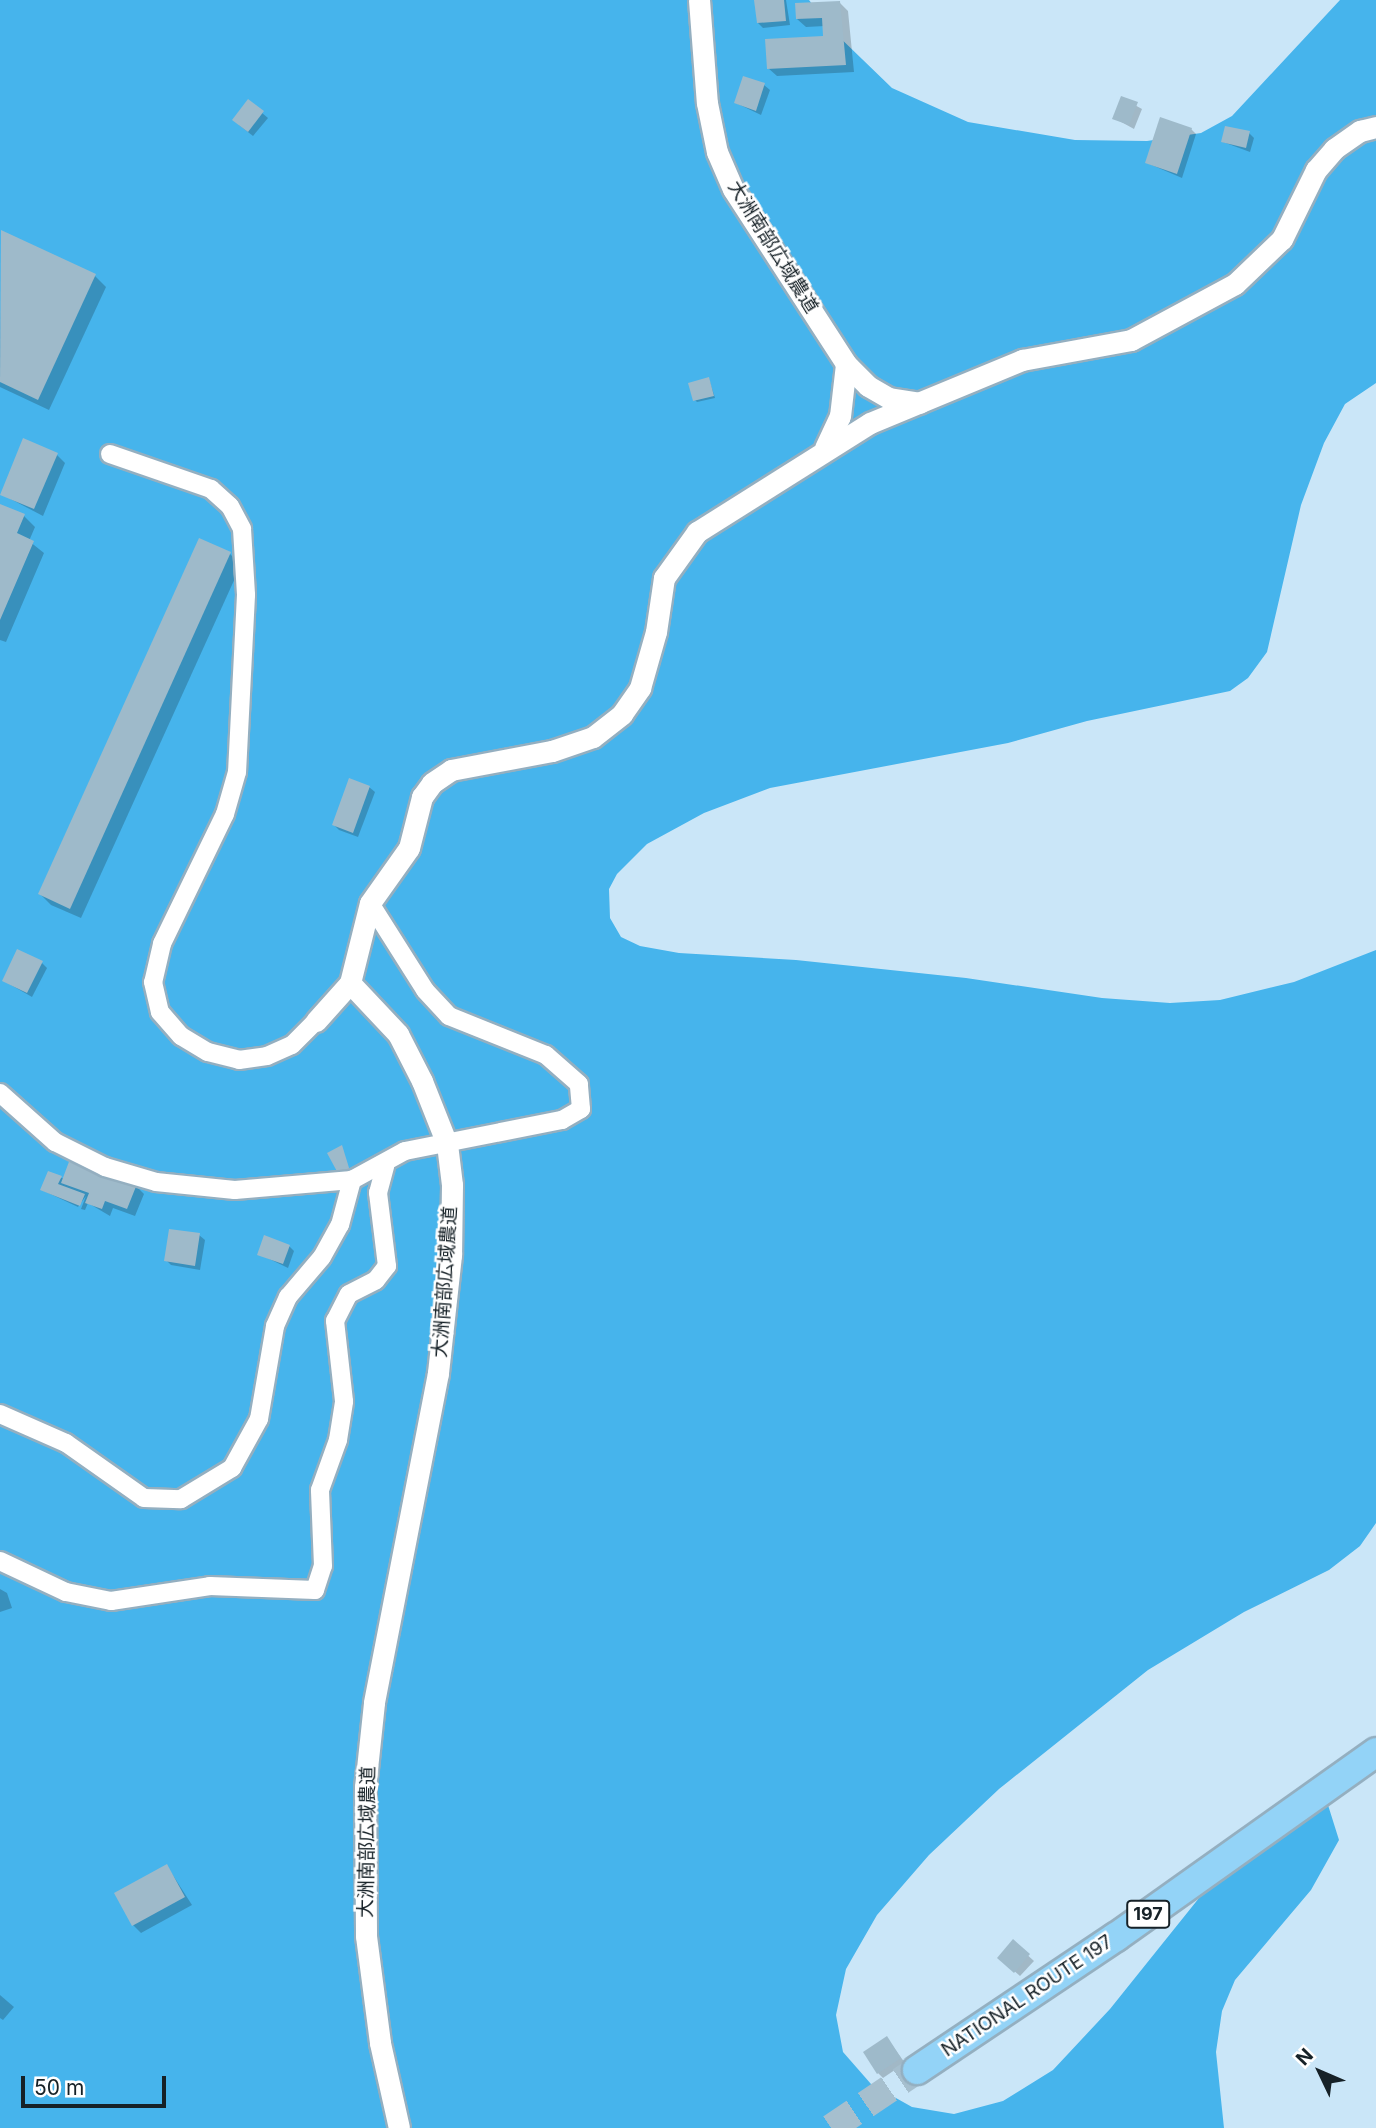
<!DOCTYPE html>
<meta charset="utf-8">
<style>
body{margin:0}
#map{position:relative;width:1376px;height:2128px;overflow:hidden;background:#cae6f8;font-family:Inter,"Noto Sans JP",sans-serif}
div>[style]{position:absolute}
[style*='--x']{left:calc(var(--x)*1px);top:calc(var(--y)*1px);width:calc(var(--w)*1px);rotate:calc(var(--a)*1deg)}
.forest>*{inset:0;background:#46b4ec}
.shadow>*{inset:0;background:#0003}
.building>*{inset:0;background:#9ebaca}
.trunk-tunnel>*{height:28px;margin-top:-14px;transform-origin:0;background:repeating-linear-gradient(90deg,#a6bfce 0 28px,transparent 0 42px)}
.roads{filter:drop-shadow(2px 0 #94afc0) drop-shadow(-2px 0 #94afc0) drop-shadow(0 2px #94afc0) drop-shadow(0 -2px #94afc0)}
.minor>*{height:18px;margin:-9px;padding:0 9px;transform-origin:9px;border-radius:9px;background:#fff}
.tertiary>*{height:21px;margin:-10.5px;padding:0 10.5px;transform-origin:10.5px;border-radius:10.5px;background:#fff}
.trunk>*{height:28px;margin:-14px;padding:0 14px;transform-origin:14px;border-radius:14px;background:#93d3f7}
span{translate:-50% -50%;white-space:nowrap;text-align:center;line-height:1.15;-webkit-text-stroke:5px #fff;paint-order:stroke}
.shield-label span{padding:2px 5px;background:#fff;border:2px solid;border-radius:5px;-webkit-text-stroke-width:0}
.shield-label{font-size:18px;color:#162127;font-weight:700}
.street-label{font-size:19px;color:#162127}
.north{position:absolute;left:1285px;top:2037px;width:70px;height:70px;-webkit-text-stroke:5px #fff;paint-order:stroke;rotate:314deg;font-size:19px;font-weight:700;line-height:28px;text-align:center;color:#162127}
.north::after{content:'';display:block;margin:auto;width:24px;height:32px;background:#162127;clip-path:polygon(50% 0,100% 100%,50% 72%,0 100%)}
.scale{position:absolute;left:21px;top:2076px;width:145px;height:32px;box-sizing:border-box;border:4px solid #162127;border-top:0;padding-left:9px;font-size:21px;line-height:24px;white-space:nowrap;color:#162127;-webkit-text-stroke:5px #fff;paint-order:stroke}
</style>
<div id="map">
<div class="forest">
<i style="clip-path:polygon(0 0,809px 0,832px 30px,892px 88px,968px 122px,1075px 140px,1147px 141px,1201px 133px,1232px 116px,1340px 0,1376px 0,1376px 383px,1345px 404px,1324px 443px,1301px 505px,1267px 652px,1248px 678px,1230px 691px,1087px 721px,1008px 743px,770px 788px,704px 813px,647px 844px,617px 874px,609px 889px,610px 918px,621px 937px,640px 946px,679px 953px,796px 960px,966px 978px,1102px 998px,1170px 1003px,1220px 1000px,1294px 982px,1376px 950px,1376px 1523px,1360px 1546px,1329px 1570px,1244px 1612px,1148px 1670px,999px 1789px,929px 1855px,877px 1915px,846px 1969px,836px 2015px,843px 2052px,871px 2084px,912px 2107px,954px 2114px,1003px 2101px,1053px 2070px,1110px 2009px,1256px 1827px,1297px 1795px,1328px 1805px,1339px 1840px,1311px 1890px,1235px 1980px,1222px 2011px,1216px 2052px,1224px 2128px,0 2128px)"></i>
</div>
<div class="shadow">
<i style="clip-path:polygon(756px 0,786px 0,790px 25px,763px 28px,758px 23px)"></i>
<i style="clip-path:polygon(839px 2px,848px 11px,854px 72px,777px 76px,768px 68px,825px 37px,825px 26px,806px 27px,797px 19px)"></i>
<i style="clip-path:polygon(764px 85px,770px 90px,761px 115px,736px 103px)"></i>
<i style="clip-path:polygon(1122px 98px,1142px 109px,1134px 129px,1114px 118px)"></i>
<i style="clip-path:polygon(249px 102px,268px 118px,253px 136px,239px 125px)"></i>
<i style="clip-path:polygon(1191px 129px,1196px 134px,1182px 178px,1147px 163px)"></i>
<i style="clip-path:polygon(1249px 133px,1254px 138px,1250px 152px,1223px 142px)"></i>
<i style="clip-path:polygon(2px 233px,95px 276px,106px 287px,49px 410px,0 387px)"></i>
<i style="clip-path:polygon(709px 379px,715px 398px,697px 402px,695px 400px)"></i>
<i style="clip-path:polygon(57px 455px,65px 463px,43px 516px,1px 494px)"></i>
<i style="clip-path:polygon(0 508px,24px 516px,35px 527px,29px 541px,44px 553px,6px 642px,0 640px)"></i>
<i style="clip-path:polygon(200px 540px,230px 554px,241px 565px,81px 918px,51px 905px,40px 894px)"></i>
<i style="clip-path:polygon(369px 787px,375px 792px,358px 837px,339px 830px,334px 825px)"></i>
<i style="clip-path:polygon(42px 963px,47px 968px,32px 997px,4px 981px)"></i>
<i style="clip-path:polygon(61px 1178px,136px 1186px,144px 1194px,135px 1216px,113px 1208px,110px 1216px,88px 1203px,85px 1210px,81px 1209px,86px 1196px,78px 1207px,42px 1190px)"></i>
<i style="clip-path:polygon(199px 1235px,205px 1240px,200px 1270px,171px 1265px,166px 1260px)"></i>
<i style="clip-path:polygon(289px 1246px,294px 1251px,288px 1268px,259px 1254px)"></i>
<i style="clip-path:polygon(0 1589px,7px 1593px,12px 1608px,0 1612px)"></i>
<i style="clip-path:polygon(167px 1866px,192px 1905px,141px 1933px,133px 1925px)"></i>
<i style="clip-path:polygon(1013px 1942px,1034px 1961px,1020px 1976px,1004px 1962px)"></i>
<i style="clip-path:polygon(0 1995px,14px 2007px,3px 2020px,0 2018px)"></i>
<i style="clip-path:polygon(887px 2038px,905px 2063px,883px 2078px,878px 2073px)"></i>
</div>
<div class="building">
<i style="clip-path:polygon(754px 0,784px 0,786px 21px,757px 23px)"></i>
<i style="clip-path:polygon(840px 1px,846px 65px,767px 69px,765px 39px,823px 36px,822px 18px,796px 19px,795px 3px)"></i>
<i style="clip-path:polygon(743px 76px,765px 83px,756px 111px,734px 103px)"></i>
<i style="clip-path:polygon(1121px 96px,1138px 102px,1129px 125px,1112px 119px)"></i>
<i style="clip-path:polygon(248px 99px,264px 111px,248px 132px,232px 120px)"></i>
<i style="clip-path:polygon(1160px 117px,1192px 128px,1177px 174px,1145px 163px)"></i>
<i style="clip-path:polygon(1225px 126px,1250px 131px,1246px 148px,1221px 142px)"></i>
<i style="clip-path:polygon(1px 230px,96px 274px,38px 400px,0 382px)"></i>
<i style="clip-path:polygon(709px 377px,714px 396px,693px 401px,688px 383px)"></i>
<i style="clip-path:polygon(23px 438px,58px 453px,34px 509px,0 495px)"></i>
<i style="clip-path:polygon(0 504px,25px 514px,17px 533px,34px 541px,0 620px)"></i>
<i style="clip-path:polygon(199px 538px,231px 552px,70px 909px,38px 894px)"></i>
<i style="clip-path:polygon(349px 778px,370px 786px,353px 833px,332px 825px)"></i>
<i style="clip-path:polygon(17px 949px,43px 961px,27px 993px,2px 981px)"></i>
<i style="clip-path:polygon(342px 1145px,350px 1171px,340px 1177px,327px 1153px)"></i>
<i style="clip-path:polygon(70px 1159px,137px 1184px,127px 1209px,105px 1201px,102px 1209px,85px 1203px,89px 1193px,61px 1183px)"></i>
<i style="clip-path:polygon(48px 1171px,62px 1176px,58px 1184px,85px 1194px,80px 1206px,40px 1190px)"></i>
<i style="clip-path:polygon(169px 1229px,200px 1233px,195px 1266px,164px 1261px)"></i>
<i style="clip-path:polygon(264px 1235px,290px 1245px,283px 1264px,257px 1255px)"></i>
<i style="clip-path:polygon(167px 1864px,185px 1897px,132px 1926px,114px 1893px)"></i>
<i style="clip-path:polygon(1013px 1939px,1030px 1954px,1014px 1973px,997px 1958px)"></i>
<i style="clip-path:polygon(887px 2036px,901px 2058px,877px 2074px,863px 2052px)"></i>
</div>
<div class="trunk-tunnel">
<i style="--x:831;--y:2128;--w:104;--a:-34"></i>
</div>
<div class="roads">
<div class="minor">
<i style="--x:110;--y:454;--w:107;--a:19.1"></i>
<i style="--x:211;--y:489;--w:25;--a:42"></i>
<i style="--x:230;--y:506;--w:26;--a:62"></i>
<i style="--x:242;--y:529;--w:66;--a:86.5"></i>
<i style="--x:246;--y:595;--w:177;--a:92.9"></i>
<i style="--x:237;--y:772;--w:44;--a:105.9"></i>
<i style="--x:225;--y:814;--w:144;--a:115.9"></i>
<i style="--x:162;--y:944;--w:39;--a:103"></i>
<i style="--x:153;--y:982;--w:31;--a:77"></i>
<i style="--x:160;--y:1012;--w:32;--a:49"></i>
<i style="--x:181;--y:1036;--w:31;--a:31"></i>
<i style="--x:208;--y:1052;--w:32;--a:14"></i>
<i style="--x:239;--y:1060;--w:28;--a:-8"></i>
<i style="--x:267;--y:1056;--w:27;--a:-24"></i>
<i style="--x:292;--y:1045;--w:34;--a:-45"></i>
<i style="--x:0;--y:1093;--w:74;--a:41.7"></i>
<i style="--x:55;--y:1142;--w:56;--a:26.6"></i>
<i style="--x:105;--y:1167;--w:53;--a:16.4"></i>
<i style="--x:156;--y:1182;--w:79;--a:5.8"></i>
<i style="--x:235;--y:1190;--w:117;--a:-4.9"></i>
<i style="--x:352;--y:1180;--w:60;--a:-28.7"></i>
<i style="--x:405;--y:1151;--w:160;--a:-11.2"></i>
<i style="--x:562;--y:1120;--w:22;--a:-30"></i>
<i style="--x:581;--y:1109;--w:25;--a:-95"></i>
<i style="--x:579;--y:1084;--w:44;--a:-138.7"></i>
<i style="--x:546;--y:1055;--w:105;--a:-158.1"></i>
<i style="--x:449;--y:1016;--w:35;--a:-133"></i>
<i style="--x:425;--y:990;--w:103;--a:-122.3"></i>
<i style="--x:0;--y:1414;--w:72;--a:23.7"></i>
<i style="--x:66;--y:1443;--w:95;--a:35.2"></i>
<i style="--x:144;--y:1498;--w:37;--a:2"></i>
<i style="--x:181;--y:1499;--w:60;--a:-31.3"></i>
<i style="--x:232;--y:1468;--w:56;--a:-61.1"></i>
<i style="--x:259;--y:1419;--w:94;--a:-80.2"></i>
<i style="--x:275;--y:1326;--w:32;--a:-66"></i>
<i style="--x:288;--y:1297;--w:52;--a:-49.6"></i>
<i style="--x:322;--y:1257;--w:37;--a:-61"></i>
<i style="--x:340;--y:1225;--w:47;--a:-75.1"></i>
<i style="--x:0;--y:1561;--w:73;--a:25.2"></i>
<i style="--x:66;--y:1592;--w:46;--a:11.3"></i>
<i style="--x:111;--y:1601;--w:100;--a:-8.6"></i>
<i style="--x:210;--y:1586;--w:105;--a:2.2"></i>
<i style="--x:315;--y:1590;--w:25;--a:-72"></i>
<i style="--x:323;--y:1566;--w:76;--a:-92.3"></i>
<i style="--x:320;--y:1490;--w:53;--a:-70.2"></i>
<i style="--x:338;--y:1440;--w:39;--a:-81"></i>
<i style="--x:344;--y:1401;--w:81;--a:-96.4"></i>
<i style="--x:335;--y:1321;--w:30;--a:-63"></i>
<i style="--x:349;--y:1294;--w:30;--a:-27"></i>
<i style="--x:376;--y:1280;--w:18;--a:-52"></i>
<i style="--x:387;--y:1266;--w:74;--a:-97"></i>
<i style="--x:378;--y:1193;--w:28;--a:-75"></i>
</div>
<div class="tertiary">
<i style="--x:699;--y:0;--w:103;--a:85.6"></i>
<i style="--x:707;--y:103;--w:50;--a:78.5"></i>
<i style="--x:717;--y:152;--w:40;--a:66.6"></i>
<i style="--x:733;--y:189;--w:208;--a:57.1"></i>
<i style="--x:825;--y:448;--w:35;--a:-65"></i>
<i style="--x:840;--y:416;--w:52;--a:-83.4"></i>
<i style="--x:846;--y:364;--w:31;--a:45"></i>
<i style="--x:868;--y:386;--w:24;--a:30"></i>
<i style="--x:889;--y:398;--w:31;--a:9"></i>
<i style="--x:350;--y:983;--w:70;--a:46.7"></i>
<i style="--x:398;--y:1034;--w:53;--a:62.9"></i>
<i style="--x:422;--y:1081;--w:68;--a:68.4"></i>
<i style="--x:447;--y:1144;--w:41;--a:83"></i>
<i style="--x:452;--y:1185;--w:70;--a:90.8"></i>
<i style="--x:451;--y:1255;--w:119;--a:96.3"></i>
<i style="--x:438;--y:1373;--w:336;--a:101"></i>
<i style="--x:374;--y:1703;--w:84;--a:96.1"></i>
<i style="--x:365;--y:1787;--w:149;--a:89.6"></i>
<i style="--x:366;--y:1936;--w:108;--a:82.5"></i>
<i style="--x:380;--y:2043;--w:87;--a:77.4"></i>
<i style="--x:316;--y:1021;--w:51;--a:-48.2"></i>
<i style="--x:350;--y:983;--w:82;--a:-76"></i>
<i style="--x:370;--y:903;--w:67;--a:-54.7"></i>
<i style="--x:409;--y:848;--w:53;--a:-75.7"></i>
<i style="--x:422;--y:797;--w:17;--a:-54"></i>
<i style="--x:432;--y:783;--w:23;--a:-34"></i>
<i style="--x:451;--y:770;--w:103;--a:-10.7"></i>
<i style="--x:552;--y:751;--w:43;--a:-18.9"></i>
<i style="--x:593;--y:737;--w:37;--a:-38"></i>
<i style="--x:622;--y:714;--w:32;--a:-55"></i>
<i style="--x:640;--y:688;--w:58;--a:-74.1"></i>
<i style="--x:656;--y:632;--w:55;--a:-81.6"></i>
<i style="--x:664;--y:578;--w:57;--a:-54.3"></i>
<i style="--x:697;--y:532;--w:204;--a:-32.2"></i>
<i style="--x:870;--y:423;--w:165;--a:-22.5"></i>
<i style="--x:1022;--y:360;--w:111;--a:-10.4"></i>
<i style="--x:1131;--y:340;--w:118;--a:-28.3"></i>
<i style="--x:1235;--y:284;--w:65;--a:-43.8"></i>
<i style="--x:1282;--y:239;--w:77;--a:-63.8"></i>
<i style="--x:1316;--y:170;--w:28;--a:-49"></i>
<i style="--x:1334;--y:149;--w:32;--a:-35"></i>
<i style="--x:1360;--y:131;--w:16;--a:-14"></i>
</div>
<div class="trunk">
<i style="--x:917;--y:2070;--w:239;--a:-33.8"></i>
<i style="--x:1116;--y:1937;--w:319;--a:-35.4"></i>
</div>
</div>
<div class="shield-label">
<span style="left:1148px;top:1914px">197</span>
</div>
<div class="street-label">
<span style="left:773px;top:247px;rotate:58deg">大洲南部広域農道</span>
<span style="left:445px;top:1282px;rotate:-86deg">大洲南部広域農道</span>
<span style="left:367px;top:1842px;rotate:-89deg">大洲南部広域農道</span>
<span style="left:1027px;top:1996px;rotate:-34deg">NATIONAL ROUTE 197</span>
</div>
<div class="north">N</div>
<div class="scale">50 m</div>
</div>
